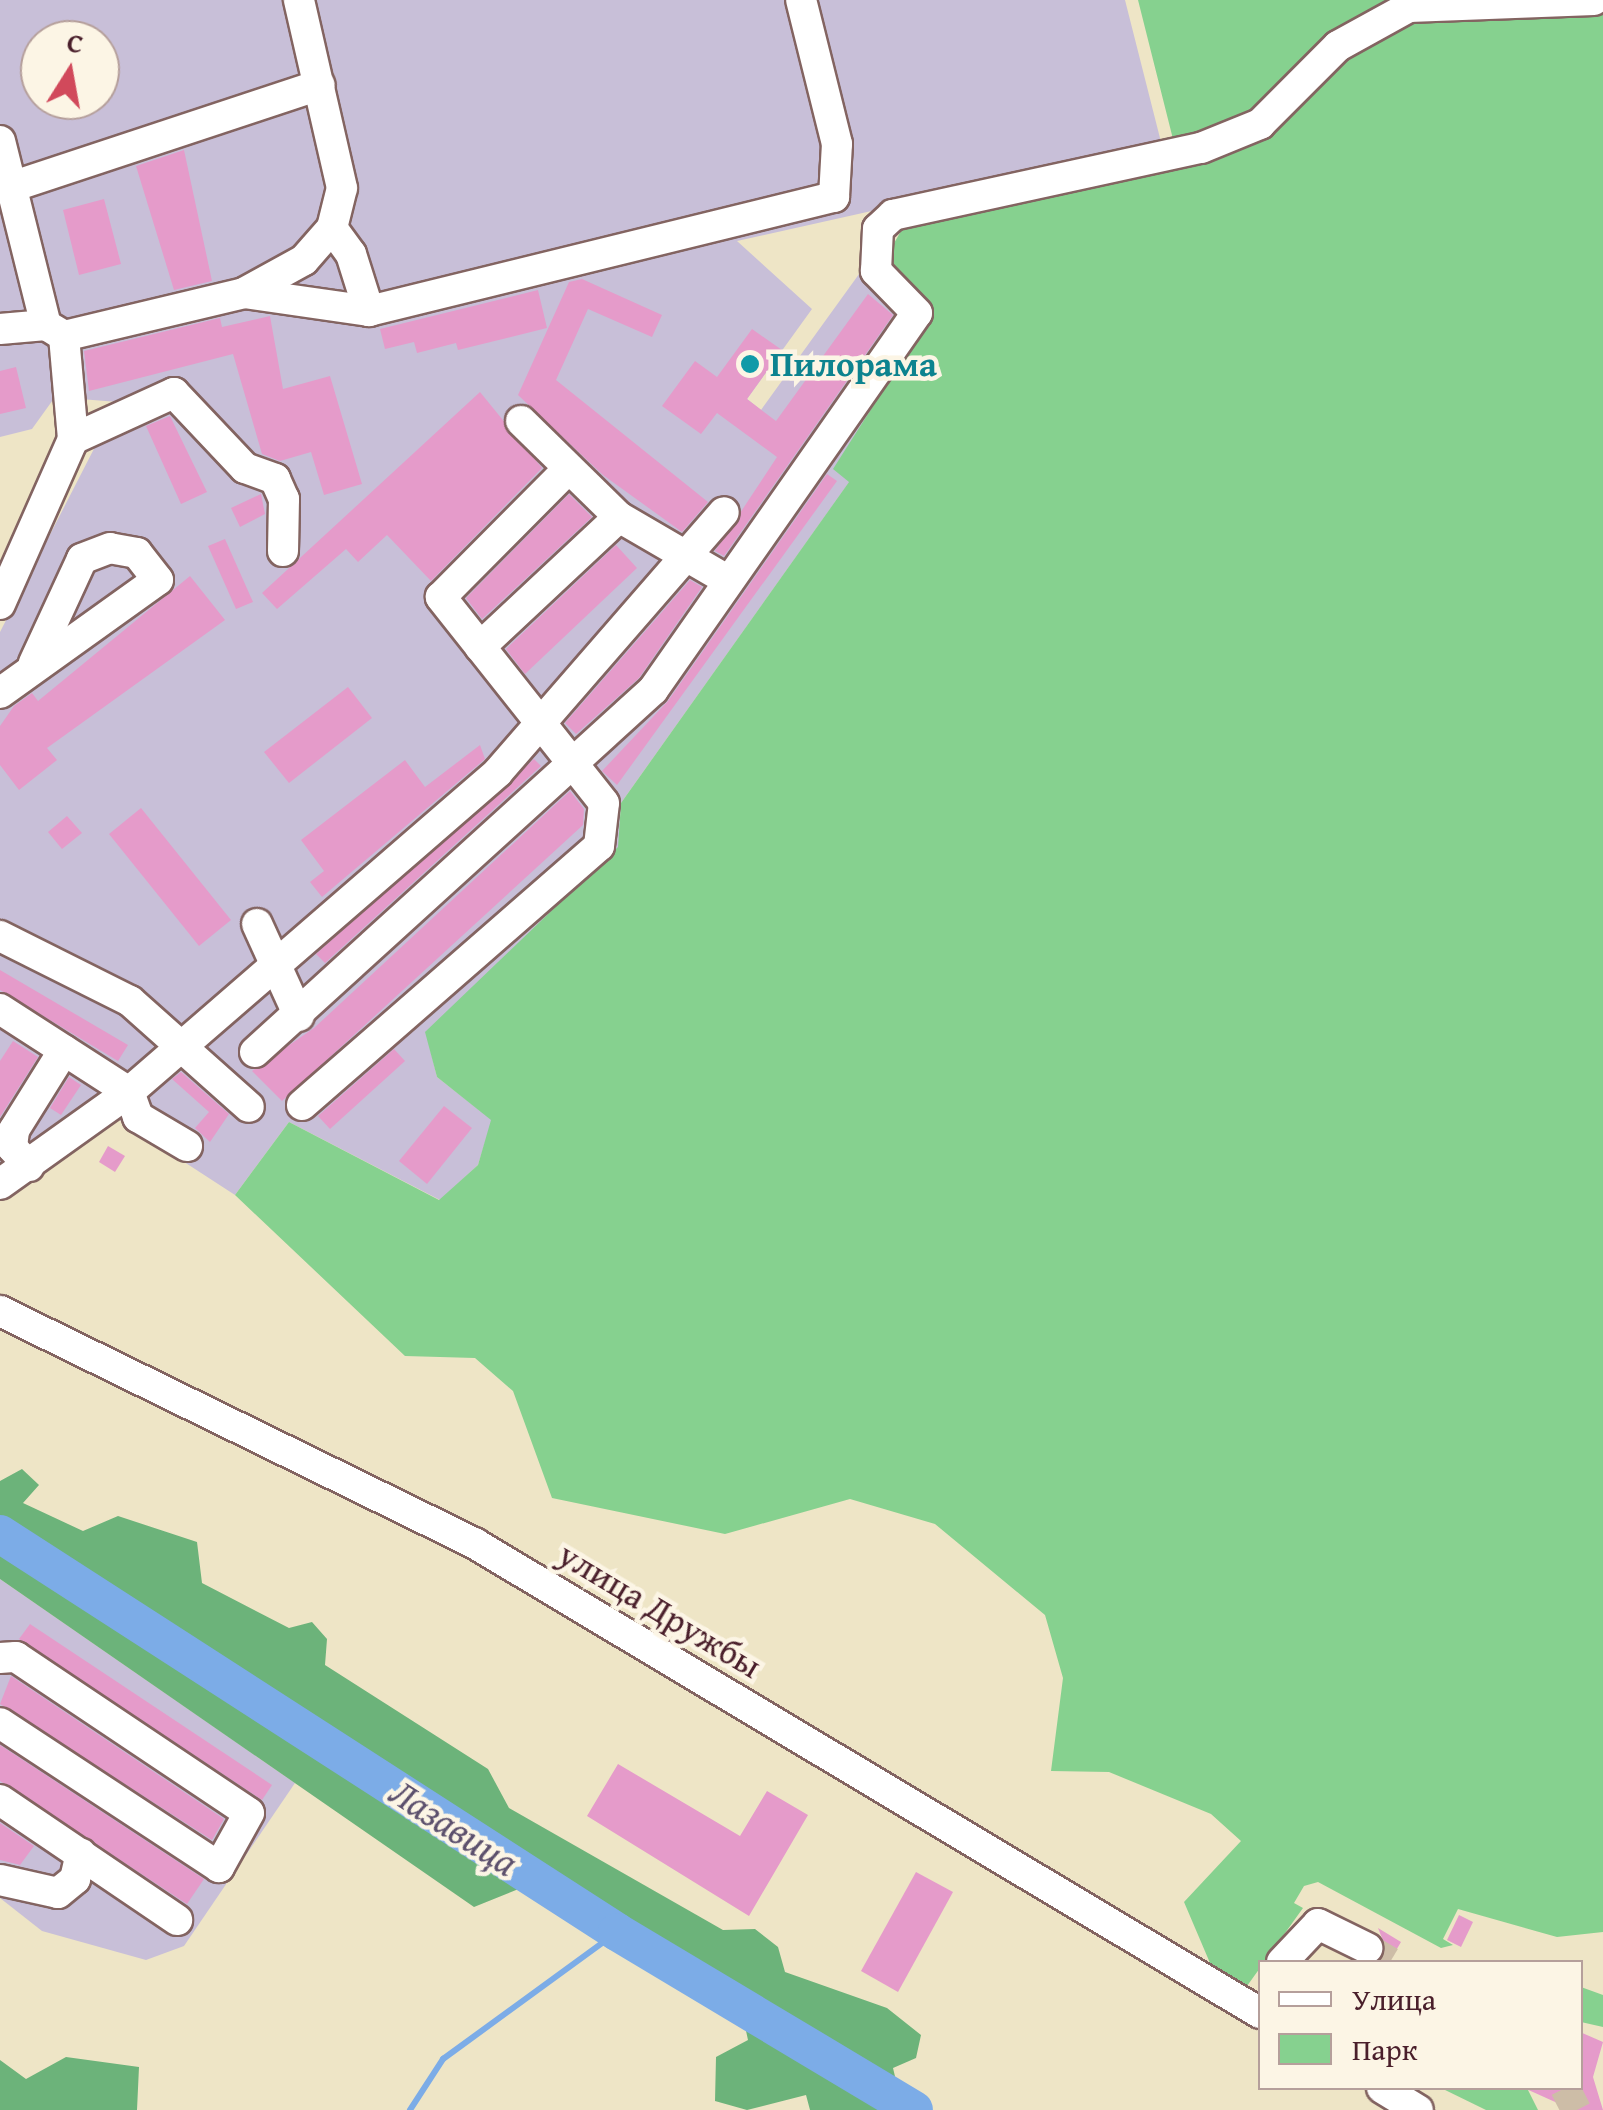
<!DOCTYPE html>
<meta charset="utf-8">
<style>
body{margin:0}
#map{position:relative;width:1603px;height:2110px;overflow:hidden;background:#eee5c6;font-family:"Gentium Book Plus",serif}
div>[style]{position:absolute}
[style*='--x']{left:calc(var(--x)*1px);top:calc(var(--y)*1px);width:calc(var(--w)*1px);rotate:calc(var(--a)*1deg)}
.industrial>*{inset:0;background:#c8bfd8}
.green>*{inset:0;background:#86d18f}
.forest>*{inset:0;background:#6cb37a}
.stream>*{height:6px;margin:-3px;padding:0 3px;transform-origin:3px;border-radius:3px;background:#7cace7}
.river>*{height:38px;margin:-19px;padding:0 19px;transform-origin:19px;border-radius:19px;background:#7cace7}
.building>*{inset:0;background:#e59bca}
.minor-tunnel>*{height:30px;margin-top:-15px;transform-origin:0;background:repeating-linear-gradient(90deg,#cdbda7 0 30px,transparent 0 45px)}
.roads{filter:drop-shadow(2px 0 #836461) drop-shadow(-2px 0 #836461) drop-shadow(0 2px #836461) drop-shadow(0 -2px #836461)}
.minor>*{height:30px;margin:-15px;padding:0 15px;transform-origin:15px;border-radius:15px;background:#fff}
.dots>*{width:28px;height:28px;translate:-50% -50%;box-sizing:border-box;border:5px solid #fcf5e5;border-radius:50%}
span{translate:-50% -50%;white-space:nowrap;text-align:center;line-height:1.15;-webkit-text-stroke:9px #fcf5e5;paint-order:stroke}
.culture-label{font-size:35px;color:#0d838f;font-weight:700}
.left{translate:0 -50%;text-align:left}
.street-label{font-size:35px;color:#4a1f2b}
.water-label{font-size:38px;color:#5c506d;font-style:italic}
.legend{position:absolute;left:1258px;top:1960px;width:325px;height:130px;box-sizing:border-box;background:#fcf5e5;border:2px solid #b59f9b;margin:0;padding:12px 18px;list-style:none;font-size:30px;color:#4a1f2b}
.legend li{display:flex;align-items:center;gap:20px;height:50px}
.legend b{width:50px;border:2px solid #b59f9b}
.north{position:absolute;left:20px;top:20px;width:100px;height:100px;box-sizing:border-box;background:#fcf5e5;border:2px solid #b59f9b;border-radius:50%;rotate:11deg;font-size:28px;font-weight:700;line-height:40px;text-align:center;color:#4a1f2b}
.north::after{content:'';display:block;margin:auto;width:35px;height:45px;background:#d1495b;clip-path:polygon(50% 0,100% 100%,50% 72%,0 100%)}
</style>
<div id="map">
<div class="industrial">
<i style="clip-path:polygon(evenodd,0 0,1125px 0,1162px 146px,737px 241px,812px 309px,747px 399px,761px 410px,867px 263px,931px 315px,834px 469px,850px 481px,621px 803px,619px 847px,426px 1032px,437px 1077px,492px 1120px,478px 1165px,440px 1200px,289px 1122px,235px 1195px,98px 1106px,0 1173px,0 632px,118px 402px,55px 397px,32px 429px,0 437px,0 0,40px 40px,100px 40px,100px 100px,40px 100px,40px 40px)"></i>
<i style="clip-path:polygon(0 1579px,295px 1783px,184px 1946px,146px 1960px,42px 1931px,0 1898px)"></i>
</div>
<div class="green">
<i style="clip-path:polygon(1138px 0,1603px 0,1603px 1932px,1557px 1937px,1458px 1909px,1443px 1939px,1453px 1945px,1441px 1948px,1318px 1882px,1304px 1886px,1294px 1903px,1303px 1908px,1247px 1986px,1210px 1963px,1184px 1902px,1241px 1841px,1211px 1814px,1109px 1772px,1051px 1771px,1063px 1678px,1045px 1615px,935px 1524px,850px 1499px,725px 1534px,552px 1498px,513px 1391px,475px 1358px,405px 1356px,235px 1195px,289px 1122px,439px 1200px,478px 1165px,491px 1120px,437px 1077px,425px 1032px,618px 847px,621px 803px,849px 482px,833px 469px,931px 315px,885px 259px,909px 217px,1178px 159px)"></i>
<i style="clip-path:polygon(1581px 1987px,1603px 1995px,1603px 2027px,1581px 2022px)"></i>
<i style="clip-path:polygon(1441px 2088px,1527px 2088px,1538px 2110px,1486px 2110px)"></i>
</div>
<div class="forest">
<i style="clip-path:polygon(22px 1469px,39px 1485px,23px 1503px,83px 1531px,118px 1516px,197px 1542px,202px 1583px,289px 1628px,312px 1622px,327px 1639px,325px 1665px,488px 1769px,509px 1808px,723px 1930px,755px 1929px,778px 1947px,785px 1972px,887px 2008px,921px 2035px,916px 2058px,893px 2068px,903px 2110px,810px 2110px,806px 2095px,747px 2110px,715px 2101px,716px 2057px,748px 2040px,743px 2017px,526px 1886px,474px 1907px,0 1579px,0 1481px)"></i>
<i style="clip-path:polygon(66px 2057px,139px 2067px,137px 2110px,0 2110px,0 2060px,26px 2079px)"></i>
</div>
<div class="stream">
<i style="--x:410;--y:2110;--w:61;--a:-57.1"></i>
<i style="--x:443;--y:2059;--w:215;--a:-36.1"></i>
</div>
<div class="river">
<i style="--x:0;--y:1534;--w:734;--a:32.82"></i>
<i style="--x:617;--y:1932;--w:346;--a:30.9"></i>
</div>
<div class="building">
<i style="clip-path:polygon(184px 150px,212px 281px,174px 290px,136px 166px)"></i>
<i style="clip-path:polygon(104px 199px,121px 264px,79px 275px,63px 210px)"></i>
<i style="clip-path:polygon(582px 279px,662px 315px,652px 337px,588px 309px,556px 380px,708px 502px,682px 532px,603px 475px,518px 395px,569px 282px)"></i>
<i style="clip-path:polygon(538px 290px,547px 328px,458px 350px,456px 343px,417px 353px,414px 342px,385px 349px,380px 329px)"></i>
<i style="clip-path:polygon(868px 294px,893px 315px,724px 556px,715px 551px,777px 457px,717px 413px,701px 434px,662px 406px,695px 361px,717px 377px,752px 329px,782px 350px,747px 399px,776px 421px)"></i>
<i style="clip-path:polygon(270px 316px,283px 389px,330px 376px,362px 484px,324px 495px,311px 452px,280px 461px,262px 454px,233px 354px,89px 391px,84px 351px,220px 318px,222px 327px)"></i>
<i style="clip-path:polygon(16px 367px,26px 408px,0 414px,0 371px)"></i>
<i style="clip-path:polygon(480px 392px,542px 468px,431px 581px,387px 535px,358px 562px,346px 549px,277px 609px,262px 593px)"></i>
<i style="clip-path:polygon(170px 416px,207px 492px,181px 504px,146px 426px)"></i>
<i style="clip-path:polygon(827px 474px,837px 481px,617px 785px,602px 771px,668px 701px)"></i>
<i style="clip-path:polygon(261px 494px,265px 514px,240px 527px,231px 508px)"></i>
<i style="clip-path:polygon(569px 494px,592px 517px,482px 619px,466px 598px)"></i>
<i style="clip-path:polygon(225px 539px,253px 602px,236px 609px,208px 546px)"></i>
<i style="clip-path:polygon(616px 545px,637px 568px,525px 674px,506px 649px)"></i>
<i style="clip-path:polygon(190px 576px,225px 620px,47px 748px,57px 760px,19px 790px,0 765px,0 726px,14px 706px,32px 693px,38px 701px)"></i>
<i style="clip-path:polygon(690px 580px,702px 587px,639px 678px,576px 734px,565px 723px)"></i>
<i style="clip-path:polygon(348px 687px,372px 718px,289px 783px,264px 752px)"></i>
<i style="clip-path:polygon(480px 745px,485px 759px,322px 897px,310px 882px,324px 871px,301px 840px,405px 760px,425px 787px)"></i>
<i style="clip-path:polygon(534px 759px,541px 766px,325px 963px,316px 954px)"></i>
<i style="clip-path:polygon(570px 791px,584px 809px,583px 825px,282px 1101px,252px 1071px,314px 1028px)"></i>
<i style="clip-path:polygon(141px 808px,231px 920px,199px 946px,109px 834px)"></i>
<i style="clip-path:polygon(67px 816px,82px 833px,62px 849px,48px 832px)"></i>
<i style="clip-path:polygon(0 970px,128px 1045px,118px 1061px,0 990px)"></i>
<i style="clip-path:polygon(13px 1041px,38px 1057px,0 1117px,0 1061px)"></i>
<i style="clip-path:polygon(394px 1049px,405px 1061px,330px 1129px,318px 1116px)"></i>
<i style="clip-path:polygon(181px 1072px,229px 1114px,210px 1142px,195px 1128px,209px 1112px,172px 1079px)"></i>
<i style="clip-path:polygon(69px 1077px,81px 1085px,61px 1115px,50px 1108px)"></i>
<i style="clip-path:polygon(444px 1106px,472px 1128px,427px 1184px,399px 1161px)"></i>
<i style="clip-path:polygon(108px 1146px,125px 1156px,115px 1172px,99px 1162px)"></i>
<i style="clip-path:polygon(30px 1624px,272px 1785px,262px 1800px,19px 1639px)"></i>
<i style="clip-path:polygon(11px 1676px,224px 1819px,212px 1840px,0 1704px)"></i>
<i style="clip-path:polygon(0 1745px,204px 1879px,187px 1904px,0 1781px)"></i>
<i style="clip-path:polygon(618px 1764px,740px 1836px,767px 1791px,808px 1815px,749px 1916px,587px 1816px)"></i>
<i style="clip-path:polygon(0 1823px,34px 1846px,20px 1865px,0 1860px)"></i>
<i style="clip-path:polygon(916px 1872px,953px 1892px,898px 1992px,861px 1971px)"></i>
<i style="clip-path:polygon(1459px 1915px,1473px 1922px,1461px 1947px,1447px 1940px)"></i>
<i style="clip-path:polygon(1378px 1928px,1401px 1942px,1389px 1962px,1379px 1962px,1386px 1948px)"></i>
<i style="clip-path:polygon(1580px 2032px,1603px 2042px,1593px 2077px,1603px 2110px,1573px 2110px,1524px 2088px,1580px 2088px)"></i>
</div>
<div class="minor-tunnel">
<i style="--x:1367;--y:1948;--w:27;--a:31"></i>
<i style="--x:1565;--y:2088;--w:25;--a:63"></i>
</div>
<div class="roads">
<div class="minor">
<i style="--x:0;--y:141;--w:190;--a:76"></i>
<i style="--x:46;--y:325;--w:21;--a:31"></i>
<i style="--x:11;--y:187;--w:325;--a:-18.3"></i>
<i style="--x:332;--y:228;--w:32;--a:54"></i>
<i style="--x:351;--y:254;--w:60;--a:72.5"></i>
<i style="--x:244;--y:293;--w:126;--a:8.2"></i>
<i style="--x:369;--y:311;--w:479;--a:-13.8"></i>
<i style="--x:834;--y:197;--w:53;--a:-86.8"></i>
<i style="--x:837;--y:144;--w:148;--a:-104"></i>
<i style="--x:0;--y:329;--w:46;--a:-5"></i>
<i style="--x:521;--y:421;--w:137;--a:44.4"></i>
<i style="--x:619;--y:517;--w:127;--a:30.2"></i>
<i style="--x:73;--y:439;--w:111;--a:-24.5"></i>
<i style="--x:174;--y:393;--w:103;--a:46.6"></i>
<i style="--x:245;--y:468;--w:32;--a:20"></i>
<i style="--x:275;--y:479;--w:22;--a:66"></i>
<i style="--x:284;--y:499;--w:52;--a:91.1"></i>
<i style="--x:0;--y:604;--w:180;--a:-66.1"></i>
<i style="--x:73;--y:439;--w:103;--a:-95"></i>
<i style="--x:64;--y:336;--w:185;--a:-13.4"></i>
<i style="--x:244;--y:293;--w:68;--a:-28.8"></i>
<i style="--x:304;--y:260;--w:43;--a:-48.8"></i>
<i style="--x:332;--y:228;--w:41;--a:-76"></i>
<i style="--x:342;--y:188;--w:193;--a:-102.9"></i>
<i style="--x:480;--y:647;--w:190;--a:-43.1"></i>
<i style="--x:0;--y:693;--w:194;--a:-35.6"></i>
<i style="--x:158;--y:580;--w:34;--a:-128"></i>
<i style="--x:137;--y:553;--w:27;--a:-170"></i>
<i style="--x:110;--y:548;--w:30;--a:159"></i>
<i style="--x:82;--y:559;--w:115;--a:114.8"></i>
<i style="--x:257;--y:924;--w:101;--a:65.5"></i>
<i style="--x:0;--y:936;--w:145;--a:26.6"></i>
<i style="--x:130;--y:1001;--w:159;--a:41.7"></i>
<i style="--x:0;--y:1009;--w:153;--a:32.8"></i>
<i style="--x:129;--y:1092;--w:27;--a:70"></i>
<i style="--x:138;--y:1117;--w:57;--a:30.6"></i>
<i style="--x:255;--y:1052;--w:538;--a:-42.29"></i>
<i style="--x:653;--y:690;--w:460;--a:-55"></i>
<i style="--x:917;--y:313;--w:59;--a:-134.3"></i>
<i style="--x:876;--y:271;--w:42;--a:-87.3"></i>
<i style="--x:878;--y:229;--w:21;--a:-43"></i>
<i style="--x:893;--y:215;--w:315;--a:-12.3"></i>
<i style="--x:1201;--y:148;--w:64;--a:-22.1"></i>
<i style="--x:1260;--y:124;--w:110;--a:-45"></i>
<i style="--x:1338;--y:46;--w:81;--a:-28.8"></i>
<i style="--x:1409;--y:7;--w:185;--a:-2.2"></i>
<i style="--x:302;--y:1105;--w:394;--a:-41.1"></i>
<i style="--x:599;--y:846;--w:43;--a:-83.4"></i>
<i style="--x:604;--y:803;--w:263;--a:-128.4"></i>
<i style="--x:441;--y:597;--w:180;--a:-45.2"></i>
<i style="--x:29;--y:1166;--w:25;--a:-132"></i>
<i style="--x:12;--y:1147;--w:17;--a:-83"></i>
<i style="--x:14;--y:1130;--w:94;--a:-58"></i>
<i style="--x:0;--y:1184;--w:158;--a:-35.5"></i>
<i style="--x:129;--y:1092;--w:488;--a:-40.9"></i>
<i style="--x:498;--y:772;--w:344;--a:-49"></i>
<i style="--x:0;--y:1311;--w:528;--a:26.08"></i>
<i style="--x:474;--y:1543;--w:916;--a:30.88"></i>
<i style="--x:0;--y:1658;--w:16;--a:-4"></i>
<i style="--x:16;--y:1657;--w:280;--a:33.8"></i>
<i style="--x:249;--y:1813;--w:62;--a:119.1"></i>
<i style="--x:219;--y:1867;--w:262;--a:-146.7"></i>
<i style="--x:0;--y:1800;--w:214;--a:34.1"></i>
<i style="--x:0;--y:1880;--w:59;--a:12.6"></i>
<i style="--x:58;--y:1893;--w:22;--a:-39"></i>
<i style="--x:75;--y:1879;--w:26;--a:-77"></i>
<i style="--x:1282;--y:1962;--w:52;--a:-46.5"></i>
<i style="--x:1318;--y:1924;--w:55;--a:26.1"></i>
<i style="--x:1382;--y:2088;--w:42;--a:31.4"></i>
</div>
</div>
<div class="dots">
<i style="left:750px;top:364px;background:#0f9aa8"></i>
</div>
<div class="culture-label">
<span class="left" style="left:770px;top:364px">Пилорама</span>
</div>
<div class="street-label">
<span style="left:660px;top:1610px;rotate:31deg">улица Дружбы</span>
</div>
<div class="water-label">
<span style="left:454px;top:1827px;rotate:33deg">Лазавица</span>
</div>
<ul class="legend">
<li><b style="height:12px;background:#fff"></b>Улица</li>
<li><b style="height:28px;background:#86d18f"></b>Парк</li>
</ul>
<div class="north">С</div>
</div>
